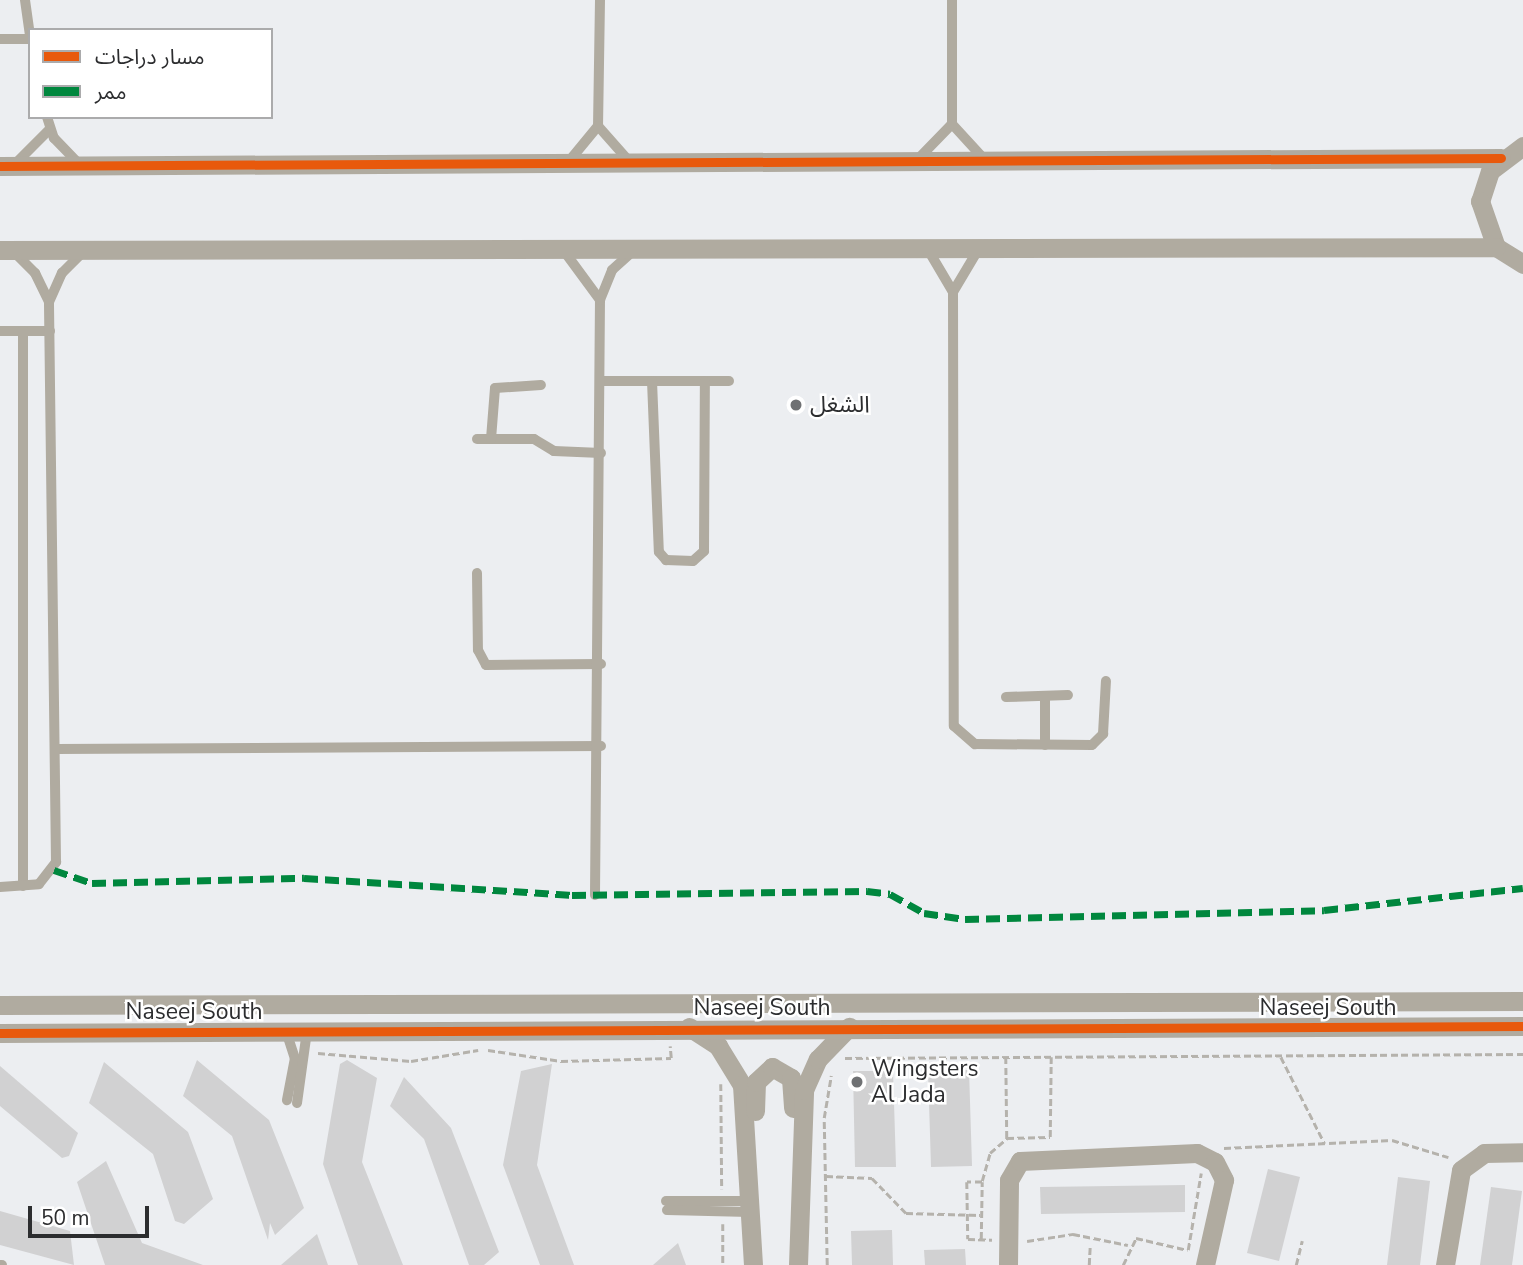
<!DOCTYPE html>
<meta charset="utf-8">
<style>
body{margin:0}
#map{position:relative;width:1523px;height:1265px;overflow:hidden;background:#eceef1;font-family:"Nunito Sans","Noto Sans Arabic",sans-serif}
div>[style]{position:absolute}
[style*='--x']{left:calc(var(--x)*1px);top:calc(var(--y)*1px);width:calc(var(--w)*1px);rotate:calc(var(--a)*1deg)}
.building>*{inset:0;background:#d1d1d2}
.path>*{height:2.5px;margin-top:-1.25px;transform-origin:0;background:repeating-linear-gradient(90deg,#b5b2ac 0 7px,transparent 0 10.5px)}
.service>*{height:10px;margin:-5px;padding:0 5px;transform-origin:5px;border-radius:5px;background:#b0aba0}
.minor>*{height:19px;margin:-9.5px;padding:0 9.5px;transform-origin:9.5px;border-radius:9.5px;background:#b0aba0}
.quiet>*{height:7px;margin-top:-3.5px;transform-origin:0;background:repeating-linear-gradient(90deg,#00873e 0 14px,transparent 0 21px)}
.cycleway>*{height:9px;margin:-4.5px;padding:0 4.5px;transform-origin:4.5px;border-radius:4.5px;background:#e8590c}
.dots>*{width:19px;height:19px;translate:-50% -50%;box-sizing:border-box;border:4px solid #fff;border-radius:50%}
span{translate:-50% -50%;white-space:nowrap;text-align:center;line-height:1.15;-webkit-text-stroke:5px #fff;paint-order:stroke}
.poi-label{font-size:23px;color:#2c2d2f}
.left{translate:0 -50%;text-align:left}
.street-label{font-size:23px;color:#2c2d2f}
.legend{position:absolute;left:28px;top:28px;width:245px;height:91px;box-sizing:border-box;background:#fff;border:2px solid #ababac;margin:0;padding:9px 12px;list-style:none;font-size:21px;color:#2c2d2f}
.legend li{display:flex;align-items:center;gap:14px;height:35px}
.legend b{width:35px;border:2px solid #ababac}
.scale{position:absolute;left:28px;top:1206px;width:121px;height:32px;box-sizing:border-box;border:4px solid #2c2d2f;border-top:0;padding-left:9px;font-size:21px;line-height:24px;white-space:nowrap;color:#2c2d2f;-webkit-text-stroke:5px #fff;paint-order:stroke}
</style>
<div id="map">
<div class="building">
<i style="clip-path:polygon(197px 1060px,269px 1120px,304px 1208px,275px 1235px,270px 1223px,268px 1240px,232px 1136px,183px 1096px)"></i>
<i style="clip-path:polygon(347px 1060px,377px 1078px,362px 1162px,403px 1265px,358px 1265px,323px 1164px,340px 1064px)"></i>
<i style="clip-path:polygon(104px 1062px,188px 1132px,213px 1199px,184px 1224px,175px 1221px,153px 1154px,89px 1103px)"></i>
<i style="clip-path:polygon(552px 1064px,537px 1165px,574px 1265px,540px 1265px,503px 1165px,521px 1071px)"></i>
<i style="clip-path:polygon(0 1066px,78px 1133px,69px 1156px,62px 1158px,0 1106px)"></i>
<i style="clip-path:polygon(969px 1070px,972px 1166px,931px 1167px,928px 1071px)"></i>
<i style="clip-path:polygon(853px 1071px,893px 1071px,896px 1167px,855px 1167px)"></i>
<i style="clip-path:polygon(404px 1077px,451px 1128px,499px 1252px,484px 1265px,469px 1265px,424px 1139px,390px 1106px)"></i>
<i style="clip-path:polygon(106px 1161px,142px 1243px,203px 1265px,105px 1265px,77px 1182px)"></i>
<i style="clip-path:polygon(1268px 1169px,1300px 1177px,1279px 1261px,1247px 1253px)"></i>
<i style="clip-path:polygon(1398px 1177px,1430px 1181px,1420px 1265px,1387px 1265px)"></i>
<i style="clip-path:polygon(1185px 1185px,1185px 1212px,1041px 1214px,1040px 1187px)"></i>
<i style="clip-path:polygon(1491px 1187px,1522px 1191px,1512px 1265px,1480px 1265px)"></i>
<i style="clip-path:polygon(0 1211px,70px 1231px,74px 1265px,0 1245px)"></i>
<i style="clip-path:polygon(892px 1230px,893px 1265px,852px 1265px,851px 1231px)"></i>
<i style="clip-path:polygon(317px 1234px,328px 1265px,281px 1265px)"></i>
<i style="clip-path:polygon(678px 1243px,686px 1265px,653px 1265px)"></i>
<i style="clip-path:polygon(965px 1249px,966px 1265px,925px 1265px,924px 1250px)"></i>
</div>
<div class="path">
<i style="--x:488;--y:1050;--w:74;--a:8.6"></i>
<i style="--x:561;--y:1061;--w:110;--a:-1.6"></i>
<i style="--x:671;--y:1058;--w:12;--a:-95"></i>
<i style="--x:318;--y:1053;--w:93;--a:4.9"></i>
<i style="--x:411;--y:1061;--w:68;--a:-9.3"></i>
<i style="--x:1006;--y:1057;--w:81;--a:89.3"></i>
<i style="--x:1007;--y:1138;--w:43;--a:-1.3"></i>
<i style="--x:1050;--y:1137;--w:80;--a:-89.3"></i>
<i style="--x:1281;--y:1057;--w:97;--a:63.2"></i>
<i style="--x:845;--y:1058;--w:678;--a:-0.34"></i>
<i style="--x:721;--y:1084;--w:105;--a:89.5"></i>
<i style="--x:1224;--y:1148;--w:168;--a:-2.7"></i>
<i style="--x:1392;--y:1140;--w:59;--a:16.9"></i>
<i style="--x:826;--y:1176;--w:46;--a:2.5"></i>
<i style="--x:872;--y:1178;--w:49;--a:45.8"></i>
<i style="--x:906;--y:1213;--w:74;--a:1.5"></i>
<i style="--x:982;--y:1181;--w:29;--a:-74"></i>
<i style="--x:990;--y:1153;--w:23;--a:-41"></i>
<i style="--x:723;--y:1224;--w:41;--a:90"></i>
<i style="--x:981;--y:1239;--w:57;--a:-89"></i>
<i style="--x:982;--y:1182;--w:15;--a:180"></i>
<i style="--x:967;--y:1182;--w:57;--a:89"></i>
<i style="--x:968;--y:1239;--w:24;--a:2"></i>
<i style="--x:1027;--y:1241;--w:47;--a:-8.7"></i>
<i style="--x:1073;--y:1234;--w:56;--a:11.3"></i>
<i style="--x:1188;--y:1250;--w:78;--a:-80.4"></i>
<i style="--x:827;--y:1265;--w:147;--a:-91.2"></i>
<i style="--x:824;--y:1118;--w:43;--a:-80.5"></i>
<i style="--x:1089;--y:1265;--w:21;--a:-87"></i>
<i style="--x:1123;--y:1265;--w:30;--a:-64"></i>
<i style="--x:1136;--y:1238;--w:53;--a:13"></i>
<i style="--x:1296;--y:1265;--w:25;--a:-76"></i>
</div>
<div class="service">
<i style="--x:25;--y:0;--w:36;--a:82"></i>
<i style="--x:600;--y:0;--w:126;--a:90.9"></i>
<i style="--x:598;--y:126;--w:47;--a:48.5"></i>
<i style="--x:0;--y:39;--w:30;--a:0"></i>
<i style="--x:47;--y:117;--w:22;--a:72"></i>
<i style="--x:54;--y:138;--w:36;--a:46"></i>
<i style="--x:952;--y:124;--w:47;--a:47.6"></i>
<i style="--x:920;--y:157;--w:46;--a:-45.9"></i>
<i style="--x:952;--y:124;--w:124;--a:-90"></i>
<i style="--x:570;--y:160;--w:44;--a:-50.5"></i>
<i style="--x:15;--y:164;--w:48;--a:-45"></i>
<i style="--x:927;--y:248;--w:51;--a:59.4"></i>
<i style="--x:978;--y:250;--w:49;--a:120.8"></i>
<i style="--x:953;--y:292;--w:434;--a:89.9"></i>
<i style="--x:954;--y:726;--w:28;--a:41"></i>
<i style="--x:975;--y:744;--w:117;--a:0.5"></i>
<i style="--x:1092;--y:745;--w:16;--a:-45"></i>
<i style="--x:1103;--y:734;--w:53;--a:-86.8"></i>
<i style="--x:564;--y:251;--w:61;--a:53.7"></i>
<i style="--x:14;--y:252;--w:30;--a:45"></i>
<i style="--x:35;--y:273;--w:32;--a:64"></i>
<i style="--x:0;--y:331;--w:50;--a:0"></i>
<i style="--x:23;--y:331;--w:555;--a:90"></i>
<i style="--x:601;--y:381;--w:128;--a:0"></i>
<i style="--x:652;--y:381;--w:171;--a:87.7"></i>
<i style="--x:659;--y:552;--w:11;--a:49"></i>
<i style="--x:666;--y:560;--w:27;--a:2"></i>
<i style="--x:693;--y:561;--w:15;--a:-42"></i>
<i style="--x:704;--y:551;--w:170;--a:-89.7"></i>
<i style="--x:477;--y:439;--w:57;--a:0"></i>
<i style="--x:534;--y:439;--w:23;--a:31"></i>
<i style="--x:554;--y:451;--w:47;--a:2.4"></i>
<i style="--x:491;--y:439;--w:51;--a:-85.5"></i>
<i style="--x:495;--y:388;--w:46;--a:-3.7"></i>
<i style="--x:477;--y:573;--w:77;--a:89.3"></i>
<i style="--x:478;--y:650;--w:17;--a:62"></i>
<i style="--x:486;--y:665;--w:115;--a:-0.5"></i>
<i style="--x:1006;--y:697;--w:62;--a:-1.8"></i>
<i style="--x:1045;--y:745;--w:49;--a:-90"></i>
<i style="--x:56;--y:749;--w:545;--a:-0.32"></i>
<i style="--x:0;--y:887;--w:39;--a:-4"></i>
<i style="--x:39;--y:884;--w:28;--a:-52"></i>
<i style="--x:56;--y:862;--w:560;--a:-90.72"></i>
<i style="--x:49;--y:302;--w:32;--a:-66"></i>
<i style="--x:62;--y:273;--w:28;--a:-45"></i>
<i style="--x:595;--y:895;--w:595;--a:-89.52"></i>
<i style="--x:600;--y:300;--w:32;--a:-68"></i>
<i style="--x:612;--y:270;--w:30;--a:-42"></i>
<i style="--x:286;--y:1031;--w:28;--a:72"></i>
<i style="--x:295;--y:1058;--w:43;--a:100.8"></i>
<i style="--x:297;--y:1103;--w:73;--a:-82.1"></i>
<i style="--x:666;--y:1201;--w:84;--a:0"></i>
<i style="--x:667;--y:1210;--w:83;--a:1.4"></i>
<i style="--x:0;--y:1265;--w:2;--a:0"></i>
</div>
<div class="minor">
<i style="--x:1523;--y:146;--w:41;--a:142.9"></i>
<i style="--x:1490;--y:171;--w:32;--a:108"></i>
<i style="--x:1480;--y:201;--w:49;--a:70.8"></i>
<i style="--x:1496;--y:247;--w:32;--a:32"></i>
<i style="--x:0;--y:166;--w:1501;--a:-0.31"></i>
<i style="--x:0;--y:250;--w:1496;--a:-0.11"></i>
<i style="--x:0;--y:1005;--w:1523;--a:-0.15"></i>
<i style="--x:689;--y:1027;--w:35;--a:33"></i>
<i style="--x:718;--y:1046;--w:46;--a:58.4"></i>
<i style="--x:742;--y:1085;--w:180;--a:86.5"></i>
<i style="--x:0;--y:1033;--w:1523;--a:-0.26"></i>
<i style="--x:755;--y:1111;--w:29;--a:-88"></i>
<i style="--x:756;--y:1082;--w:22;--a:-43"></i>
<i style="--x:772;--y:1067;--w:22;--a:30"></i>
<i style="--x:791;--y:1078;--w:30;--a:86"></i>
<i style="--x:798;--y:1265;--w:175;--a:-88"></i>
<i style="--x:804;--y:1090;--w:34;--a:-66"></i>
<i style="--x:818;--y:1059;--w:45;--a:-45.9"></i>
<i style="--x:1008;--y:1265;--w:85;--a:-89.3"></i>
<i style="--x:1009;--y:1180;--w:22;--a:-60"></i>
<i style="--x:1020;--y:1161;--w:177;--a:-2.6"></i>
<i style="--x:1197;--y:1153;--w:20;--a:27"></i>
<i style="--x:1215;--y:1162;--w:20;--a:63"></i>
<i style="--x:1224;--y:1180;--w:87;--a:102.6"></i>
<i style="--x:1445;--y:1265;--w:96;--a:-80.4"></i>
<i style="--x:1461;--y:1170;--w:29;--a:-36"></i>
<i style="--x:1484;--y:1153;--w:39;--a:-1"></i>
</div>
<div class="quiet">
<i style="--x:54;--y:870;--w:40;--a:18.9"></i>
<i style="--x:92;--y:883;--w:212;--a:-1.4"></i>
<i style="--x:304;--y:878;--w:269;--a:3.6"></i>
<i style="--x:572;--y:895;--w:295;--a:-0.8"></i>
<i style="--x:867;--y:891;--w:23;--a:7"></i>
<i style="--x:890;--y:894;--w:39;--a:29"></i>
<i style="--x:924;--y:913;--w:41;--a:8.3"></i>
<i style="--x:965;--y:919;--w:359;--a:-1.4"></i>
<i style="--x:1324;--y:910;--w:200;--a:-6.3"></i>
</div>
<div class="cycleway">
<i style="--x:0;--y:166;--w:1501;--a:-0.31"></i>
<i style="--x:0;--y:1033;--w:1523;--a:-0.26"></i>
</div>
<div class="dots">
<i style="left:796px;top:405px;background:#6f7173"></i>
<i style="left:857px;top:1082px;background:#6f7173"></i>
</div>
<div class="poi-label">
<span class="left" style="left:810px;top:405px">الشغل</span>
<span class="left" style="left:871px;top:1082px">Wingsters<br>Al Jada</span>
</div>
<div class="street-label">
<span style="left:762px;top:1008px">Naseej South</span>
<span style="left:1328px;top:1008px">Naseej South</span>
<span style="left:194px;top:1012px">Naseej South</span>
</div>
<ul class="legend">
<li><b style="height:9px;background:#e8590c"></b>مسار دراجات</li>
<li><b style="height:9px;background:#00873e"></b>ممر</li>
</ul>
<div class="scale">50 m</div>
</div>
